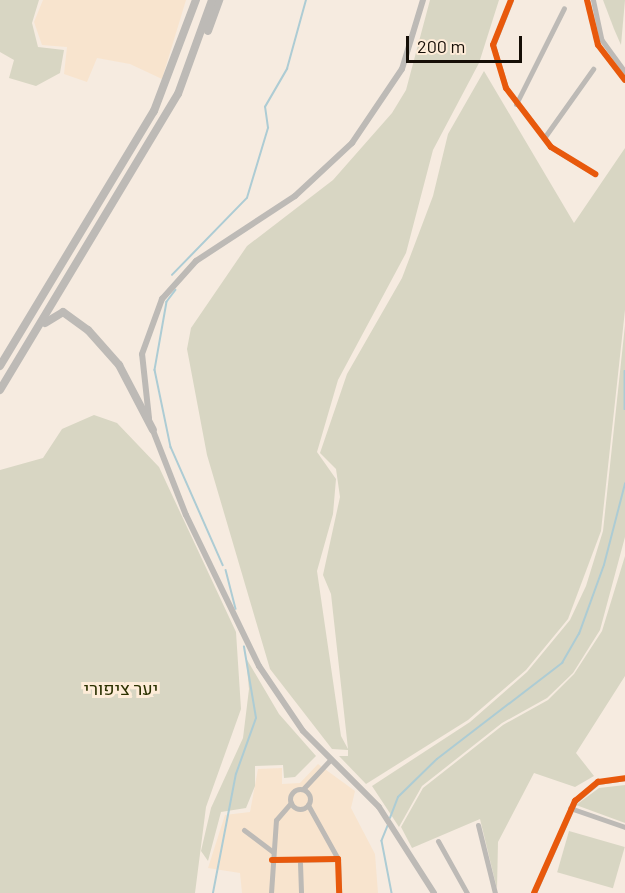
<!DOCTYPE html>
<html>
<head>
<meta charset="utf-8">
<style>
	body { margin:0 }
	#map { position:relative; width:625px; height:893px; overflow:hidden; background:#f6ebe0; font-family:Barlow,Heebo,sans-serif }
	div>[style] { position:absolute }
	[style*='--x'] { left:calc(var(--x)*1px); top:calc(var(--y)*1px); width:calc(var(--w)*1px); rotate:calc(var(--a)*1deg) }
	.built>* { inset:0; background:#f8e4ce }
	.green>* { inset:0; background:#d8d6c3; transform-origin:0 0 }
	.stream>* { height:1.5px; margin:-0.75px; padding:0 0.75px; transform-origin:0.75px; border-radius:0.75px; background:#adccd4 }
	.minor>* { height:5px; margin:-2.5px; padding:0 2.5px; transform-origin:2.5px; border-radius:2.5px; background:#bdbab6 }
	.minor>.ring { margin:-2.5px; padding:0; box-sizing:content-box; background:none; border:5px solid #bdbab6; border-radius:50% }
	.major>* { height:6px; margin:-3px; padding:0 3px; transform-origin:3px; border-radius:3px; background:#bdbab6 }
	.highway>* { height:8px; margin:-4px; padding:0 4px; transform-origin:4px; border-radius:4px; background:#bdbab6 }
	.cycleway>* { height:6px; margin:-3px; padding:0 3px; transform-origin:3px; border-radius:3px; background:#e8590c }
	span { translate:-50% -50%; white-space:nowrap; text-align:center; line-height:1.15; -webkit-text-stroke:6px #feecd8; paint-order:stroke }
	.park-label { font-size:18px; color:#2b3100 }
	.scale { position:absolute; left:406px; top:36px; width:116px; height:27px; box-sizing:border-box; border:3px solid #150e06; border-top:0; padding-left:8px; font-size:18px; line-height:21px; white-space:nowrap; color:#150e06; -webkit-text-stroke:4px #feecd8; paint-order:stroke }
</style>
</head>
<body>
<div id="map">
	<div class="built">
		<div style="clip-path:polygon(43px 0,186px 0,162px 79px,130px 64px,97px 58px,87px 82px,64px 74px,67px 47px,42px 45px,34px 22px)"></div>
		<div style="clip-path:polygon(318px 764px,355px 791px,351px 808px,375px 854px,378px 893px,242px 893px,240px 873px,208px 868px,225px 815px,250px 812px,258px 769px,282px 768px,282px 784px,300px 783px)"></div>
	</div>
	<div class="green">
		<div style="clip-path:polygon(0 0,39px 0,32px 23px,38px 47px,64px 50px,60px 73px,36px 86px,9px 78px,14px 60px,0 52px)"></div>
		<div style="clip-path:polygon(430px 0,499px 0,479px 63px,433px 150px,406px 253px,338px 380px,317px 452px,336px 479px,333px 514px,317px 571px,341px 736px,348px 749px,331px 594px,323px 575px,340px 497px,336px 469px,320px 453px,347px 374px,402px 278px,433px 196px,448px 134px,484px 71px,574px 223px,625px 148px,625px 310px,601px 531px,568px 619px,526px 670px,468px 720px,366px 784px,339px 756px,348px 756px,348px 750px,332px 749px,270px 669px,207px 455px,187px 349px,191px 328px,247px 246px,333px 180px,392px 113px,406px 90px)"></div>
		<div style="clip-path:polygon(603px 0,625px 0,621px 45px,614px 29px)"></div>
		<div style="clip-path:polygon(625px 325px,625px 537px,600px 630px,573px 673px,547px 698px,502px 723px,422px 786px,399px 827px,372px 786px,470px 722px,527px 672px,570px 620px,586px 586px,603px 531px)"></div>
		<div style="clip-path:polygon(94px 415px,117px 423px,159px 467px,236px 632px,241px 709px,206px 807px,195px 893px,0 893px,0 470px,43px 458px,62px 429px)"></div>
		<div style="clip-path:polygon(625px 556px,625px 676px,576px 753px,594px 776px,575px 787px,534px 773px,498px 842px,497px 889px,480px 819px,412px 848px,401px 827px,423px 788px,503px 725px,548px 700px,574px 674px,602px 631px)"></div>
		<div style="clip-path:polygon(246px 658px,279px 714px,316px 756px,295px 777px,284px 778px,283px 765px,255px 766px,255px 786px,246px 808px,221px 812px,208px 861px,201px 851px,211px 808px,243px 738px,249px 689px)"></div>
		<div style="clip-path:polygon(625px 785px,625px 823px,576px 805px,599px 788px)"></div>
		<div style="left:569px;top:831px;width:58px;height:43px;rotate:16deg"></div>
	</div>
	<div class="stream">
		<div style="--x:172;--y:275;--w:107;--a:-45.8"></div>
		<div style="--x:247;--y:198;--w:73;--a:-73.3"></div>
		<div style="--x:268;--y:128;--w:21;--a:-98"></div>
		<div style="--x:265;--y:107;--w:44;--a:-59.9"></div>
		<div style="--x:287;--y:69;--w:72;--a:-74.6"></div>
		<div style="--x:176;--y:290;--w:15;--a:127"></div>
		<div style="--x:167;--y:302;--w:69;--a:100"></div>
		<div style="--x:155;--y:370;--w:79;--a:78.3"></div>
		<div style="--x:171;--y:447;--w:129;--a:66.2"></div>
		<div style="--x:625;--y:371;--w:38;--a:90"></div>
		<div style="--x:226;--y:570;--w:40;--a:75.6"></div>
		<div style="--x:390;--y:818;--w:22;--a:-69"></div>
		<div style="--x:398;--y:797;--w:54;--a:-44.3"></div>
		<div style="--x:437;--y:759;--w:158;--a:-37.5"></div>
		<div style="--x:562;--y:663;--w:34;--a:-60"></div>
		<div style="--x:579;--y:634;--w:73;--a:-70.1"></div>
		<div style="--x:604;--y:565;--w:84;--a:-75.5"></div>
		<div style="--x:388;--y:826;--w:16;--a:112"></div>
		<div style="--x:382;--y:841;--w:53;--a:79.1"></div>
		<div style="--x:213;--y:893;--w:121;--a:-79.1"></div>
		<div style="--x:236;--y:774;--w:59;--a:-70.3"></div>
		<div style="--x:256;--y:718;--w:72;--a:-99.6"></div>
	</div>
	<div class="minor">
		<div style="--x:511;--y:0;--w:48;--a:111.8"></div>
		<div style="--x:493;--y:45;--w:45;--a:73.2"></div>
		<div style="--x:506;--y:88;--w:74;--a:52.7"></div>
		<div style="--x:551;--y:147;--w:52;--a:31.5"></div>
		<div style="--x:587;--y:0;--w:46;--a:76.3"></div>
		<div style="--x:598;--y:45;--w:44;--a:52.4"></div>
		<div style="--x:593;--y:0;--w:40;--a:78"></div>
		<div style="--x:601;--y:39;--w:41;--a:54"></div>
		<div style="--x:516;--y:104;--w:107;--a:-63.4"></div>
		<div style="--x:544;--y:138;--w:85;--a:-54.6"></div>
		<div class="ring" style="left:290px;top:789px;width:15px;height:15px"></div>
		<div style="--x:303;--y:789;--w:41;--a:-47"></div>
		<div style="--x:308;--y:805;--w:62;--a:60.9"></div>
		<div style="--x:570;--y:808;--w:58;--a:19.1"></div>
		<div style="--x:478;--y:825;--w:70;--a:76"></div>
		<div style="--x:244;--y:830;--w:36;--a:37"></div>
		<div style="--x:438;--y:841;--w:60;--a:60.9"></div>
		<div style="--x:272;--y:860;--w:66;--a:-0.9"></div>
		<div style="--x:338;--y:859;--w:34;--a:88"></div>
		<div style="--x:300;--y:863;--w:30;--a:88"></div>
		<div style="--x:271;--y:893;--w:73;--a:-86.1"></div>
		<div style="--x:276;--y:820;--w:23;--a:-49"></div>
		<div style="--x:534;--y:893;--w:101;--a:-66"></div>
		<div style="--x:575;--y:801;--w:30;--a:-40"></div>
		<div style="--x:598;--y:782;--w:27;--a:-8"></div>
	</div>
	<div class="major">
		<div style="--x:149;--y:418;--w:64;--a:-96.2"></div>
		<div style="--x:142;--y:354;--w:59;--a:-70"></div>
		<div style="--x:162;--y:299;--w:51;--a:-48.2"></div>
		<div style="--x:196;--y:261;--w:118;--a:-33.3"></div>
		<div style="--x:295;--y:196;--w:78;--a:-42.9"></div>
		<div style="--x:352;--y:143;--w:89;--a:-56"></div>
		<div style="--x:402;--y:69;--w:72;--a:-73.1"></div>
		<div style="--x:152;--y:428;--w:93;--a:68.7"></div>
		<div style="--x:186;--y:515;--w:168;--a:64.2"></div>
		<div style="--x:259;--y:666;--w:78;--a:55.9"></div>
		<div style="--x:303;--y:731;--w:107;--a:45"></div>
		<div style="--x:379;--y:807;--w:102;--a:57.4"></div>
	</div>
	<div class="highway">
		<div style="--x:208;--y:31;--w:33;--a:-70"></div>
		<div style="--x:45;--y:323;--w:21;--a:-31"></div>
		<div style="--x:63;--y:312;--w:31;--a:36"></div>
		<div style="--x:88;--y:330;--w:47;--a:48.5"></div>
		<div style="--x:119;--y:365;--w:73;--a:62.4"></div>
		<div style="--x:0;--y:366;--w:298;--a:-58.9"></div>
		<div style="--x:154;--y:111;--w:119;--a:-69.3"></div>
		<div style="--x:0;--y:390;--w:345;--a:-59"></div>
		<div style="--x:178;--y:94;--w:100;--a:-70.1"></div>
	</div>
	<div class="cycleway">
		<div style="--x:511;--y:0;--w:48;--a:111.8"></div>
		<div style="--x:493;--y:45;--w:45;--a:73.2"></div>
		<div style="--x:506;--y:88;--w:74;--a:52.7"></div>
		<div style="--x:551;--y:147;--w:52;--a:31.5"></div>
		<div style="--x:587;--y:0;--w:46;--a:76.3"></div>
		<div style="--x:598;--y:45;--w:44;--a:52.4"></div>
		<div style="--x:272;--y:860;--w:66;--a:-0.9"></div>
		<div style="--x:338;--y:859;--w:34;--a:88"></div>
		<div style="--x:534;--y:893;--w:101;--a:-66"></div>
		<div style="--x:575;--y:801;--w:30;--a:-40"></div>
		<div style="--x:598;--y:782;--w:27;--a:-8"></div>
	</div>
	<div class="park-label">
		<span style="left:121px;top:688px">יער ציפורי</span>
	</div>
	<div class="scale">200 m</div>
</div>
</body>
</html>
